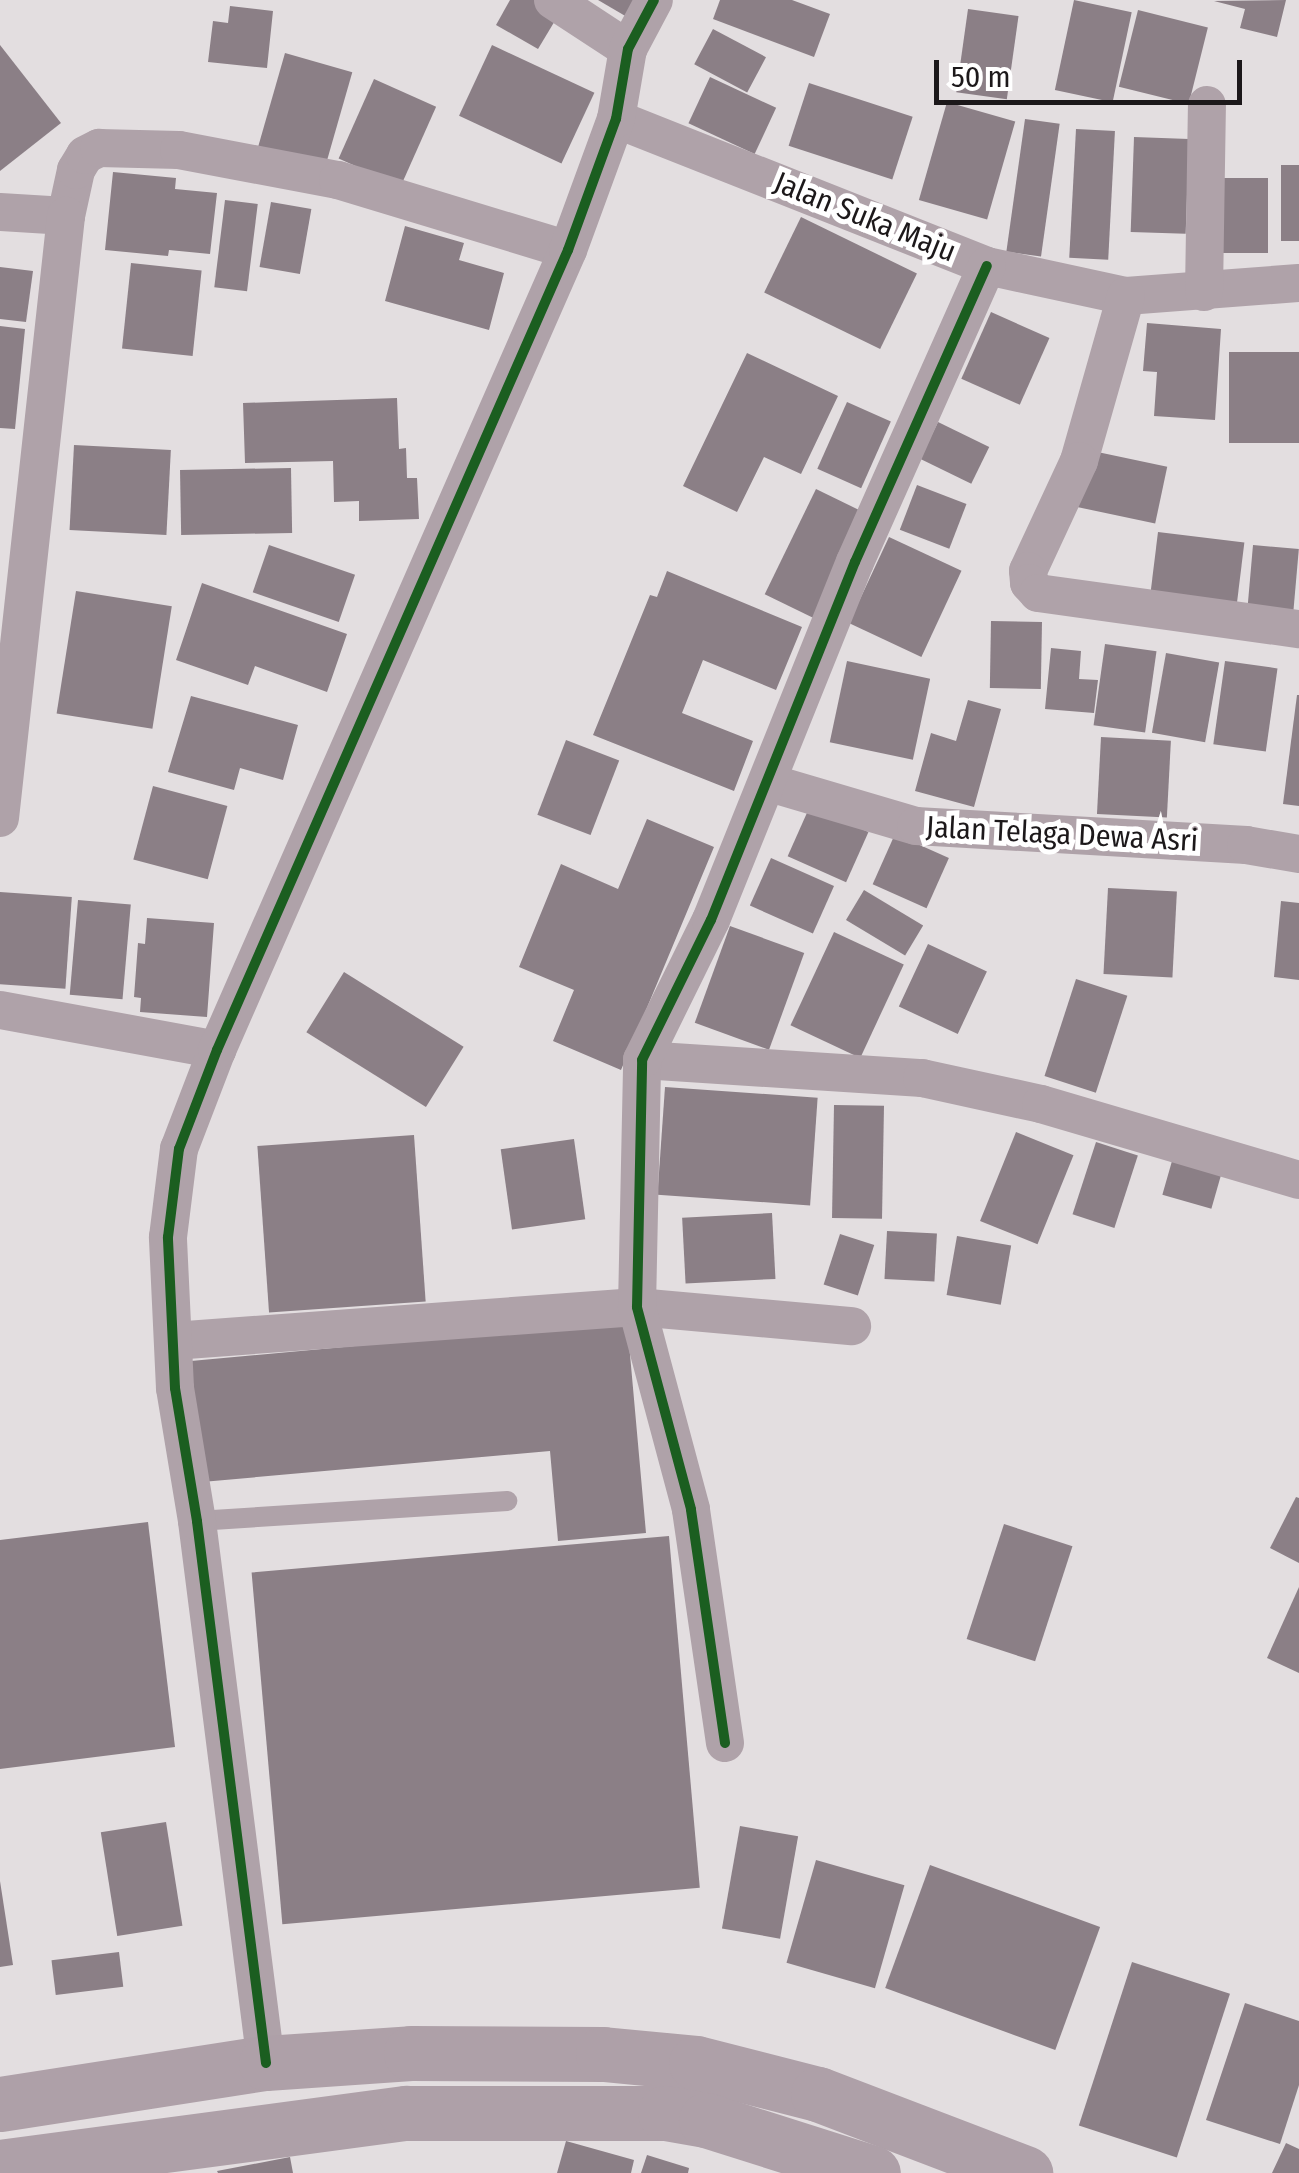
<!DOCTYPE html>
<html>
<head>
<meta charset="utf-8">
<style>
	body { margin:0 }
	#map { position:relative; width:1299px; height:2173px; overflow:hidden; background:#e3dee0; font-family:"Fira Sans Condensed",sans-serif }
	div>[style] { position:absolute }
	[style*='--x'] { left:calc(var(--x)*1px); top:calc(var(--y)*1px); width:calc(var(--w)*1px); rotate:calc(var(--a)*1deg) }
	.building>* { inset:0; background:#8b7f86; transform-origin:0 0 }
	.service>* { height:20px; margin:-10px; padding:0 10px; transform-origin:10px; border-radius:10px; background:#afa2a9 }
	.minor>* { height:38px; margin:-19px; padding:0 19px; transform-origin:19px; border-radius:19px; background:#afa2a9 }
	.trunk>* { height:55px; margin:-27.5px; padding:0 27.5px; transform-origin:27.5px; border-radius:27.5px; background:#aea0a8 }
	.cycleway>* { height:10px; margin:-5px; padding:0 5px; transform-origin:5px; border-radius:5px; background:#1b5e20 }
	span { translate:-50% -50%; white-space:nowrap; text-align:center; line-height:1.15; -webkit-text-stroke:10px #fff; paint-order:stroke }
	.street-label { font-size:30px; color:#1c181a }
	.scale { position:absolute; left:934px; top:60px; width:308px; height:45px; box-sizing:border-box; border:5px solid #1c181a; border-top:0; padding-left:12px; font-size:30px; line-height:35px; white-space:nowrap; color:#1c181a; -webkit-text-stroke:8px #fff; paint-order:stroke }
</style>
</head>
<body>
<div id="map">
	<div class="building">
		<div style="clip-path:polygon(510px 0,535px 0,559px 14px,538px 49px,496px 25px)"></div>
		<div style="clip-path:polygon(598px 0,636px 0,627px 17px)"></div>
		<div style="clip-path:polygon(720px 0,792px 0,830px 14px,814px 57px,713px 19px)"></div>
		<div style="left:1074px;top:0;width:59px;height:92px;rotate:12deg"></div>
		<div style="clip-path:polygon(1286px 0,1277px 37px,1240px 28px,1245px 9px,1214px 1px)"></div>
		<div style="clip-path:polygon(230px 6px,273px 11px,267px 68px,208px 62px,213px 21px,228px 23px)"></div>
		<div style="left:968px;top:9px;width:51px;height:84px;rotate:8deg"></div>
		<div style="left:1138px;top:10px;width:72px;height:79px;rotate:14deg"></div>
		<div style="left:713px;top:29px;width:60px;height:40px;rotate:28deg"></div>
		<div style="clip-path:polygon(0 45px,61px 123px,0 171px)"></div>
		<div style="left:492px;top:45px;width:113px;height:78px;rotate:25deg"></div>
		<div style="left:285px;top:53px;width:70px;height:99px;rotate:16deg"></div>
		<div style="left:710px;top:77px;width:73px;height:51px;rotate:25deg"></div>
		<div style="left:374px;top:79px;width:68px;height:87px;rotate:24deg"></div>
		<div style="left:809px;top:83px;width:109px;height:66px;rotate:18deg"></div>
		<div style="left:947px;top:102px;width:71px;height:102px;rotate:16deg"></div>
		<div style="left:1025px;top:119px;width:35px;height:134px;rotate:8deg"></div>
		<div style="left:1076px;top:129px;width:39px;height:129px;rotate:3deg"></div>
		<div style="left:1134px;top:137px;width:55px;height:95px;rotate:2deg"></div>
		<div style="left:1281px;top:165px;width:18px;height:76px"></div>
		<div style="clip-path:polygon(113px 172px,176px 178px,175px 189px,217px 193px,210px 254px,169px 250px,168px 256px,105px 250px)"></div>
		<div style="left:1218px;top:178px;width:50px;height:75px"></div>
		<div style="left:225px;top:200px;width:33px;height:88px;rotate:7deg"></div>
		<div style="left:271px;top:202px;width:41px;height:66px;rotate:10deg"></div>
		<div style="left:801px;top:217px;width:129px;height:84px;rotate:26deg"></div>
		<div style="clip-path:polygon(405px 226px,464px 243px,459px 260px,504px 273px,489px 330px,385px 301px)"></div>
		<div style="left:131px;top:263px;width:71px;height:86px;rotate:6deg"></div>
		<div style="clip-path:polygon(0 267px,33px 271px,26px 322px,0 319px)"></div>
		<div style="left:991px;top:312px;width:64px;height:73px;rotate:24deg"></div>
		<div style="clip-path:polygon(1147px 323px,1221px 329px,1215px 420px,1154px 416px,1157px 372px,1143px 371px)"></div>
		<div style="clip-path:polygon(0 326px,25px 329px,15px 429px,0 428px)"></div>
		<div style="left:1299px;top:352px;width:91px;height:70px;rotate:90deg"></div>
		<div style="clip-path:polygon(747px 353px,838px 396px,801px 474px,764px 457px,737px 512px,683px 486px)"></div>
		<div style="clip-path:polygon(397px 398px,399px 449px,406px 448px,407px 478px,417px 478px,419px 519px,359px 521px,359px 501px,334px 502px,333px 461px,245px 463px,243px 403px)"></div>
		<div style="left:847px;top:402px;width:48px;height:73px;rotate:24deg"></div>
		<div style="left:938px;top:422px;width:57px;height:41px;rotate:26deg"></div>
		<div style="left:74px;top:445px;width:97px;height:85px;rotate:3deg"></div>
		<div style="left:1088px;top:450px;width:81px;height:58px;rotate:12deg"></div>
		<div style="left:291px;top:468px;width:65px;height:111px;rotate:89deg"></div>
		<div style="left:917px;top:485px;width:53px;height:48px;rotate:21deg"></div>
		<div style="left:816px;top:489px;width:60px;height:117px;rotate:26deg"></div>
		<div style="left:1158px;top:532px;width:87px;height:63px;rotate:7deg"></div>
		<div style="left:889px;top:537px;width:80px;height:95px;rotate:25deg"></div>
		<div style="left:269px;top:545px;width:91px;height:50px;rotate:19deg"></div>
		<div style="left:1253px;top:545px;width:46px;height:62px;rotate:5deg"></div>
		<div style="clip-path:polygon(667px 571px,802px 627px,776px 690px,703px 660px,682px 713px,753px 741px,734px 791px,593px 735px,650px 595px,657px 597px)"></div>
		<div style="clip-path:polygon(202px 583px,347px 634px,327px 692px,255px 666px,248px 685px,176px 660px)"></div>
		<div style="left:76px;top:591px;width:97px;height:124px;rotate:9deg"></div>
		<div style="left:991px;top:621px;width:51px;height:67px;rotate:1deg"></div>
		<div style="left:1105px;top:644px;width:52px;height:82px;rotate:8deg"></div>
		<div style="clip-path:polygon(1051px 648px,1081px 651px,1079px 679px,1098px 680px,1094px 713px,1045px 709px)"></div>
		<div style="left:1166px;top:653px;width:54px;height:81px;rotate:10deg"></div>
		<div style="left:847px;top:661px;width:85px;height:83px;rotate:12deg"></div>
		<div style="left:1225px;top:661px;width:53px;height:84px;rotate:8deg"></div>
		<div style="clip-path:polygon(1297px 695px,1299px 695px,1299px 806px,1283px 804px)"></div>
		<div style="clip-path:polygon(191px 696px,298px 725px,283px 780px,240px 768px,234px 790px,168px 772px)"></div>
		<div style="clip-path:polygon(968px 700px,1001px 709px,974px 807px,915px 791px,931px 733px,956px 741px)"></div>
		<div style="left:1101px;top:737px;width:70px;height:77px;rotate:3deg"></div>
		<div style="left:566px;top:740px;width:57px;height:80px;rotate:21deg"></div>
		<div style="left:153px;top:786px;width:77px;height:76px;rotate:15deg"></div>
		<div style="left:810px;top:806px;width:64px;height:55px;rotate:24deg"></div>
		<div style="clip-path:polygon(647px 819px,714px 847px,621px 1070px,553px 1041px,574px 990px,519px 967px,561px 864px,618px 889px)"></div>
		<div style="left:895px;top:834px;width:59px;height:55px;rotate:24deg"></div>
		<div style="left:771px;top:858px;width:69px;height:52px;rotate:24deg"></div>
		<div style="left:1108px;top:888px;width:69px;height:86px;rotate:3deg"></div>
		<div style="left:864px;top:890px;width:69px;height:35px;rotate:31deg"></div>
		<div style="left:0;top:892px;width:72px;height:92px;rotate:4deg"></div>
		<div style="left:78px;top:900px;width:53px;height:95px;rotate:5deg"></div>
		<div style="clip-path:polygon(1281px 901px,1299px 903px,1299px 980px,1274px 977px)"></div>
		<div style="clip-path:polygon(147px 918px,214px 923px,207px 1017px,140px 1012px,141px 998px,134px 997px,138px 943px,145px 944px)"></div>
		<div style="left:730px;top:926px;width:79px;height:103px;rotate:20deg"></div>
		<div style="left:834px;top:932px;width:77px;height:103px;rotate:25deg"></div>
		<div style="left:928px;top:944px;width:65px;height:69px;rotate:25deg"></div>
		<div style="left:344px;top:972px;width:141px;height:71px;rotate:32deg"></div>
		<div style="left:1076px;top:979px;width:54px;height:102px;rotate:18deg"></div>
		<div style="left:665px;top:1087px;width:153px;height:108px;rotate:4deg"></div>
		<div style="left:834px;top:1105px;width:50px;height:113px;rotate:1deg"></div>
		<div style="left:1016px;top:1132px;width:62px;height:96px;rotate:22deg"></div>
		<div style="left:414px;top:1135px;width:167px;height:157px;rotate:86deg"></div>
		<div style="left:574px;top:1139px;width:81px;height:74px;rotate:82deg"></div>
		<div style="left:1096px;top:1142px;width:44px;height:76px;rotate:18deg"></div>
		<div style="left:1172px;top:1161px;width:51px;height:35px;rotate:16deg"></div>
		<div style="left:772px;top:1213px;width:66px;height:90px;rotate:87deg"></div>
		<div style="left:887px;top:1231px;width:50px;height:48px;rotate:3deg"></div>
		<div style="left:840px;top:1234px;width:36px;height:53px;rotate:18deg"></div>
		<div style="left:957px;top:1236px;width:55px;height:60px;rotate:10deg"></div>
		<div style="clip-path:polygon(627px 1321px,646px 1533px,558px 1541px,550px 1451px,202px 1482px,191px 1361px)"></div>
		<div style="clip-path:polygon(1296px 1497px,1299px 1498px,1299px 1563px,1270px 1548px)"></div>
		<div style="clip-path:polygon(148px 1522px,175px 1747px,0 1769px,0 1540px)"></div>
		<div style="left:1004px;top:1524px;width:72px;height:121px;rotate:18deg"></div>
		<div style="left:669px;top:1536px;width:353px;height:419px;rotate:85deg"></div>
		<div style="clip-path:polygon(1299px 1587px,1299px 1673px,1267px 1658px)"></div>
		<div style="left:166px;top:1822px;width:105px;height:66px;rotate:81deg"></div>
		<div style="left:740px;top:1826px;width:59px;height:104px;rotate:10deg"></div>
		<div style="left:816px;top:1860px;width:92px;height:107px;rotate:16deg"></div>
		<div style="left:930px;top:1865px;width:181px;height:131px;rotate:20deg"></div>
		<div style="clip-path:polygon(0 1881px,13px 1965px,0 1967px)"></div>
		<div style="left:119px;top:1952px;width:35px;height:68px;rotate:83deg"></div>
		<div style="left:1132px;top:1962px;width:103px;height:172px;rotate:18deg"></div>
		<div style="clip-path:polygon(1245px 2003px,1299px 2021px,1299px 2085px,1280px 2144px,1206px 2120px)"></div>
		<div style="clip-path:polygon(566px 2141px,634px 2160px,631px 2173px,557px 2173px)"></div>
		<div style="clip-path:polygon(1286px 2143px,1299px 2149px,1299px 2173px,1272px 2173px)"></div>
		<div style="clip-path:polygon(647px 2155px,689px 2168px,688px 2173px,641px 2173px)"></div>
		<div style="clip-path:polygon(290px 2157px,293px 2173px,218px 2173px,217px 2171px)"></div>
	</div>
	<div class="service">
		<div style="--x:197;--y:1521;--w:311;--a:-3.7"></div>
	</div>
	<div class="minor">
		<div style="--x:553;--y:0;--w:90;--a:33.2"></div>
		<div style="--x:616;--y:119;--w:399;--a:21.6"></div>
		<div style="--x:987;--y:266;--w:142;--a:12.2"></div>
		<div style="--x:1126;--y:296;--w:173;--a:-4.3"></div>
		<div style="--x:0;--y:212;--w:66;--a:3.5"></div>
		<div style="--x:66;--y:216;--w:47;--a:-77.7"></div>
		<div style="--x:76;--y:170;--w:17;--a:-59"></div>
		<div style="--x:85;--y:155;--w:16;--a:-27"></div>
		<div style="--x:99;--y:148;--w:80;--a:1.4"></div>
		<div style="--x:179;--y:150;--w:162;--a:10.7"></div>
		<div style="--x:338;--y:180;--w:240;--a:16.9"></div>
		<div style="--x:1204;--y:292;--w:187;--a:-89.1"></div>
		<div style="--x:1126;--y:296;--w:172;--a:105.9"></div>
		<div style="--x:1079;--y:461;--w:121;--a:114.9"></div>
		<div style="--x:1028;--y:571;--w:12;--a:85"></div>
		<div style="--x:1029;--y:583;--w:13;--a:48"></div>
		<div style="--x:1038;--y:593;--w:263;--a:7.9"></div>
		<div style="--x:770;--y:783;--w:152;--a:16.4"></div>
		<div style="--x:916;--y:826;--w:331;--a:3.3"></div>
		<div style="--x:1246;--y:845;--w:54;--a:9.6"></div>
		<div style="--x:0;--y:818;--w:606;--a:-83.74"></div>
		<div style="--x:0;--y:1010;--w:221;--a:10.4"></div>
		<div style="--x:642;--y:1060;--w:281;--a:3.7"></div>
		<div style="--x:922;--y:1078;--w:122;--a:12.3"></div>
		<div style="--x:1041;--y:1104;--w:269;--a:16.4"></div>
		<div style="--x:173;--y:1341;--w:465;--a:-4.2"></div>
		<div style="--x:637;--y:1307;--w:216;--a:5.1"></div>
		<div style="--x:725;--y:1743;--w:236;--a:-98.3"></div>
		<div style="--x:691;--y:1509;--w:209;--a:-105"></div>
		<div style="--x:637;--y:1307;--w:247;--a:-88.8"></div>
		<div style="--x:642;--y:1060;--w:156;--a:-63.8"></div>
		<div style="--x:711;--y:920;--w:386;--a:-68.1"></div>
		<div style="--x:855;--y:562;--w:324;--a:-66"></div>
		<div style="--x:266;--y:2063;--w:546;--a:-97.26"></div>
		<div style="--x:197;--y:1521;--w:135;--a:-99.4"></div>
		<div style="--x:175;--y:1388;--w:151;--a:-92.7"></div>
		<div style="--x:168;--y:1237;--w:89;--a:-82.9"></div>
		<div style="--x:179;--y:1149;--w:106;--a:-69"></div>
		<div style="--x:217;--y:1050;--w:874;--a:-66.31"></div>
		<div style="--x:568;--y:250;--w:140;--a:-69.9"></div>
		<div style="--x:616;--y:119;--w:71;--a:-80.3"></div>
		<div style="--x:628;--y:49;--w:55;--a:-62"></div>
	</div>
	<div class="trunk">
		<div style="--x:0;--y:2104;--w:269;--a:-8.8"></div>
		<div style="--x:266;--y:2063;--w:145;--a:-3.9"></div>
		<div style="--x:411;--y:2053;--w:192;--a:0.3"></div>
		<div style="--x:603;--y:2054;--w:93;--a:5.5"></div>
		<div style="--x:696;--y:2063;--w:126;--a:14.3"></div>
		<div style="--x:818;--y:2094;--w:222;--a:20.9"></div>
		<div style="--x:0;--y:2167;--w:410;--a:-7.6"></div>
		<div style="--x:406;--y:2113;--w:259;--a:0"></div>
		<div style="--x:665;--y:2113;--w:42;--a:9.7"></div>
		<div style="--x:706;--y:2120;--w:175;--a:17.6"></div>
	</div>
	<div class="cycleway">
		<div style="--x:725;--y:1743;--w:236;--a:-98.3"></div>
		<div style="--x:691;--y:1509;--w:209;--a:-105"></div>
		<div style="--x:637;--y:1307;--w:247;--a:-88.8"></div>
		<div style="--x:642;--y:1060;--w:156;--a:-63.8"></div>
		<div style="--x:711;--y:920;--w:386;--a:-68.1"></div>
		<div style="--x:855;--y:562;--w:324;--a:-66"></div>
		<div style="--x:266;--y:2063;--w:546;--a:-97.26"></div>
		<div style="--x:197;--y:1521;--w:135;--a:-99.4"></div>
		<div style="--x:175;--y:1388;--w:151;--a:-92.7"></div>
		<div style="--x:168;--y:1237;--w:89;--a:-82.9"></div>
		<div style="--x:179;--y:1149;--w:106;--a:-69"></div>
		<div style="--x:217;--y:1050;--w:874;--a:-66.31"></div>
		<div style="--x:568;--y:250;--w:140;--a:-69.9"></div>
		<div style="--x:616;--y:119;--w:71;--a:-80.3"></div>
		<div style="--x:628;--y:49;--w:55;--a:-62"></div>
	</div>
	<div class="street-label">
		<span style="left:865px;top:217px;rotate:22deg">Jalan Suka Maju</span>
		<span style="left:1062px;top:834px;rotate:3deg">Jalan Telaga Dewa Asri</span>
	</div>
	<div class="scale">50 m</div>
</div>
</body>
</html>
